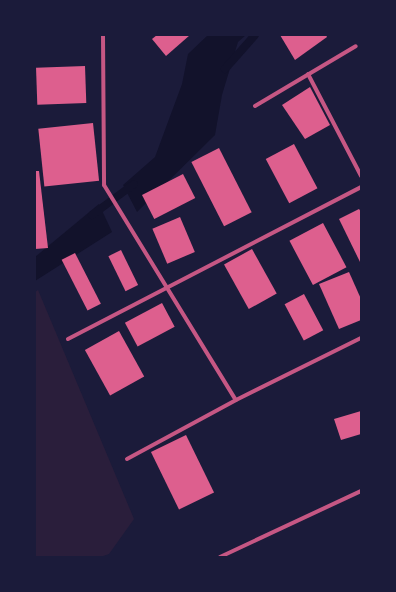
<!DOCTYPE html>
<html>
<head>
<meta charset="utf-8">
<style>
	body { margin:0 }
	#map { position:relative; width:396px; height:592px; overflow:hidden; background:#1b1b3a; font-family:"Alegreya Sans",sans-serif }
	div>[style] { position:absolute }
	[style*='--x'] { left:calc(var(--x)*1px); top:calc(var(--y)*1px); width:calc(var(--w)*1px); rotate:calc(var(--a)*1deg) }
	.green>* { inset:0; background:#2a1e3b }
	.water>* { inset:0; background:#12122b }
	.stream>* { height:8px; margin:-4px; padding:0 4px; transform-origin:4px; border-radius:4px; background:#12122b }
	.building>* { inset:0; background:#dd5f8e; transform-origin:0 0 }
	.minor>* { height:4px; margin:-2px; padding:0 2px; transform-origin:2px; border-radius:2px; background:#c65784 }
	span { translate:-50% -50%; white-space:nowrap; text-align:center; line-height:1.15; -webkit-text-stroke:4px #1b1b3a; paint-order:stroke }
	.frame { position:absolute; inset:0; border:36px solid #1b1b3a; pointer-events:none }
</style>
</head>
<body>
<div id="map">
	<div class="green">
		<div style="clip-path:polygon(38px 290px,134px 519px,109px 554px,100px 557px,35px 557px,35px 292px)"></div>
	</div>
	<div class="water">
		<div style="clip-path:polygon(208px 35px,246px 35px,238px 42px,222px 95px,215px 135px,137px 212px,123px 185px,155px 157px,182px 84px,188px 54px)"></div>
		<div style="clip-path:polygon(99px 204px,112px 232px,35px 281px,35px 257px)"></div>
	</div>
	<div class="stream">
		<div style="--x:225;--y:69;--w:45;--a:-48.6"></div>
		<div style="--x:92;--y:215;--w:52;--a:-36.4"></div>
	</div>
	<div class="building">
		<div style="clip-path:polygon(157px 35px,190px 35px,166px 56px,152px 39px)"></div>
		<div style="clip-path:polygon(280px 35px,326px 35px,327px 37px,295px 60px)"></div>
		<div style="left:85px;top:66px;width:37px;height:49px;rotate:88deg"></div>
		<div style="clip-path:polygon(310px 87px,330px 125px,305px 139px,282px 105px)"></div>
		<div style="left:93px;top:123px;width:58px;height:55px;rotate:84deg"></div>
		<div style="left:294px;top:144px;width:50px;height:32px;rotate:62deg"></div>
		<div style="left:219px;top:148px;width:72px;height:31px;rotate:63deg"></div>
		<div style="clip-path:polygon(35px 171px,39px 171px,48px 248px,35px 249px)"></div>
		<div style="left:183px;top:174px;width:27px;height:46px;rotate:63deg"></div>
		<div style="clip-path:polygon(359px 209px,361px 212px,361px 264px,339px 219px)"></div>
		<div style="left:180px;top:217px;width:38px;height:30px;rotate:67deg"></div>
		<div style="left:323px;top:223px;width:50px;height:38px;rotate:62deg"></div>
		<div style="left:252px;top:249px;width:51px;height:32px;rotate:61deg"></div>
		<div style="left:121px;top:250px;width:39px;height:14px;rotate:64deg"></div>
		<div style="left:75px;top:253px;width:57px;height:15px;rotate:63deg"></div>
		<div style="clip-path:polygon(349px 272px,361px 299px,361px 320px,339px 329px,319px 284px)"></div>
		<div style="left:304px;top:294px;width:41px;height:22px;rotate:62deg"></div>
		<div style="left:162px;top:303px;width:27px;height:42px;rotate:62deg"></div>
		<div style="left:119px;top:331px;width:52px;height:39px;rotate:61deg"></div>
		<div style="clip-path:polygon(361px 411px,361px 434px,341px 440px,334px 419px)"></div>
		<div style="left:186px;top:435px;width:64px;height:39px;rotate:64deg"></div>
	</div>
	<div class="minor">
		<div style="--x:103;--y:35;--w:150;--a:89.6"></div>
		<div style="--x:104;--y:185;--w:252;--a:58.5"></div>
		<div style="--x:308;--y:74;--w:115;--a:62.5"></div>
		<div style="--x:255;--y:106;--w:117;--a:-30.7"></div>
		<div style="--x:68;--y:339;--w:330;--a:-27.4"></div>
		<div style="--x:127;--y:459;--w:124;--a:-28.4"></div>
		<div style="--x:236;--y:400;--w:140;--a:-26.4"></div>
		<div style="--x:220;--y:557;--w:156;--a:-25.1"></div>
	</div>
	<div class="frame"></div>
</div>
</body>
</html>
